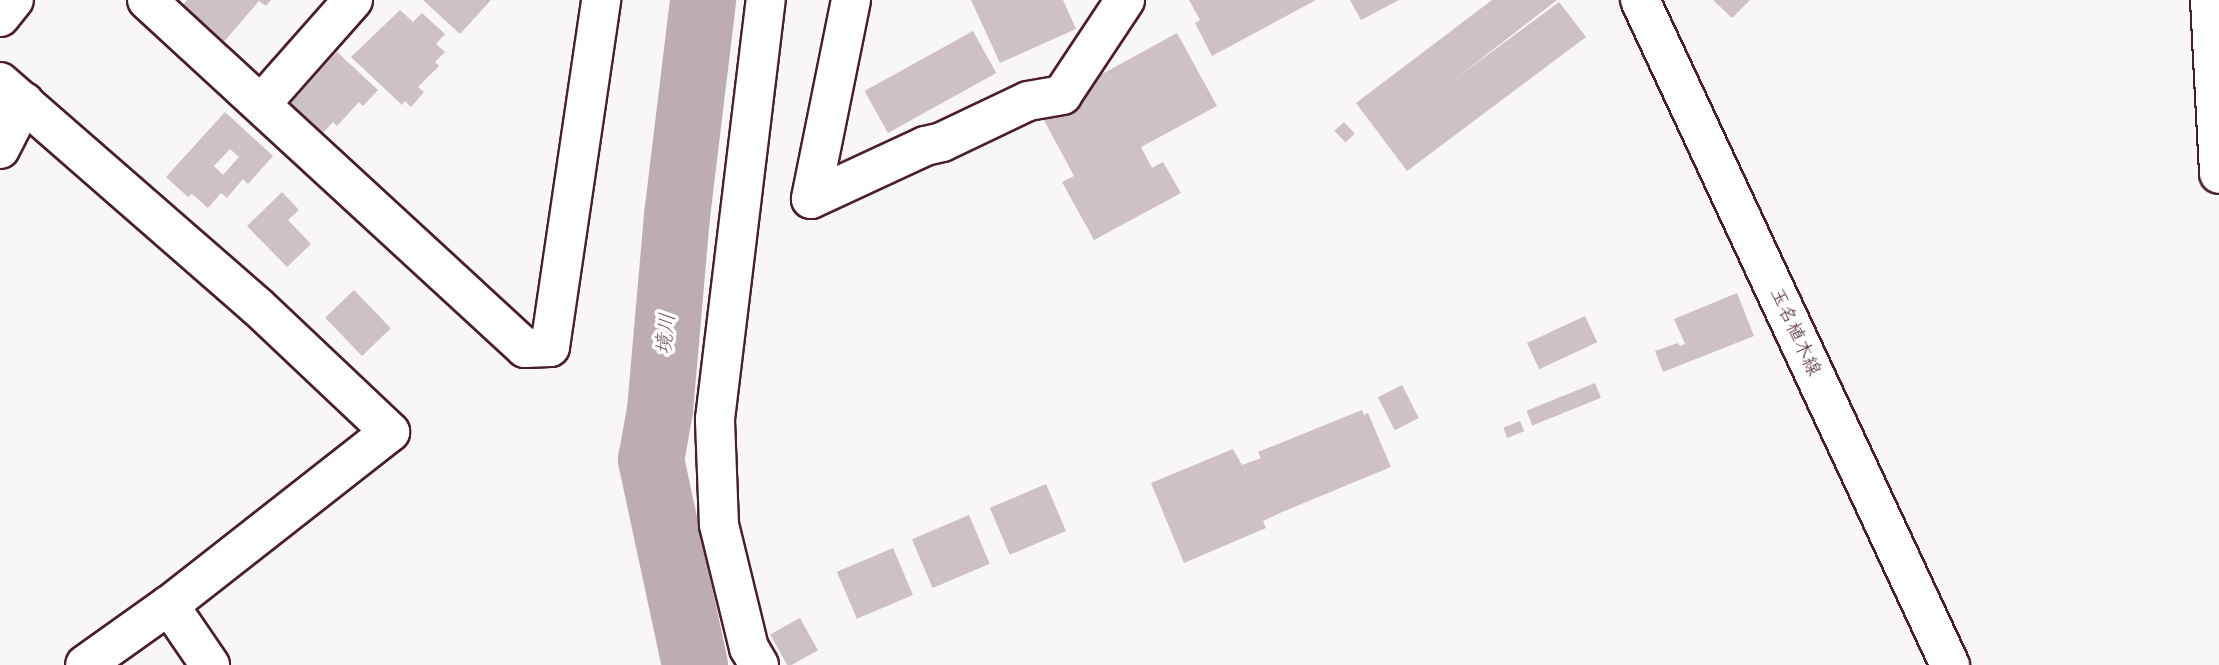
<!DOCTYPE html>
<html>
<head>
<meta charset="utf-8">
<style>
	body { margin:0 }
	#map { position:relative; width:2219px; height:665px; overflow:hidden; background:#f8f6f7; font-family:"Balsamiq Sans","Klee One",sans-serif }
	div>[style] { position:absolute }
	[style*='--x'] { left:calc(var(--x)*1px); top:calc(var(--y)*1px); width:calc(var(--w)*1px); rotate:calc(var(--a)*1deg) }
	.river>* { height:66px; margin:-33px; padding:0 33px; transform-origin:33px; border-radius:33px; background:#bdadb0 }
	.building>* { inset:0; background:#cdc1c4; transform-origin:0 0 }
	.roads { filter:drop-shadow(2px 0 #4a1f2b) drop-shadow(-2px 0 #4a1f2b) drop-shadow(0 2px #4a1f2b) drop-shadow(0 -2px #4a1f2b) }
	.minor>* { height:38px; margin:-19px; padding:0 19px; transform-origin:19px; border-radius:19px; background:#fff }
	.major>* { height:38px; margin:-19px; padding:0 19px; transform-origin:19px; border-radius:19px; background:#fff }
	span { translate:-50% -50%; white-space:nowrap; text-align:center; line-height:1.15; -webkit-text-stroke:7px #fff; paint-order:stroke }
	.street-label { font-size:19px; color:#4a1f2b }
	.water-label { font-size:21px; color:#72515a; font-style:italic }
</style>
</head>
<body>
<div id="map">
	<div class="river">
		<div style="--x:695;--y:665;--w:210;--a:-102.1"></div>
		<div style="--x:651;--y:460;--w:51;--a:-79.8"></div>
		<div style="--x:660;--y:410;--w:195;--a:-85"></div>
		<div style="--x:677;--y:216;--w:218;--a:-83.1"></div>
	</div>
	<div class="building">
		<div style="clip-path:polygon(187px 0,271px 0,266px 6px,259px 1px,222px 44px,181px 7px)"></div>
		<div style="clip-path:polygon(423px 0,491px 0,460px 34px)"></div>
		<div style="clip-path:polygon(971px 0,1063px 0,1076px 29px,1000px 63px)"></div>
		<div style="clip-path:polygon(1189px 0,1316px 0,1212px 56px,1195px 23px,1200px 20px)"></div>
		<div style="clip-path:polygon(1350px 0,1399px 0,1361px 20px)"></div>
		<div style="clip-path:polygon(1492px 0,1557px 0,1455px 79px,1559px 2px,1586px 37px,1407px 171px,1356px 103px)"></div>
		<div style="clip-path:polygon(1713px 0,1750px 0,1732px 18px)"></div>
		<div style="clip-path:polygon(400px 10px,413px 22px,422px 13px,445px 34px,436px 44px,445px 52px,435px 62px,439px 66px,418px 87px,424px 92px,411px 107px,405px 101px,402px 105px,351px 57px)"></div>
		<div style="left:973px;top:31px;width:48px;height:124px;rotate:61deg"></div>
		<div style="clip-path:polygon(1177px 33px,1217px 106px,1141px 147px,1152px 168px,1163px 162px,1181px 193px,1094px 240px,1062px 182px,1074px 176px,1038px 109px)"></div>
		<div style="clip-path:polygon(337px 52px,378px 90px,363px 106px,359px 102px,337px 126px,333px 122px,321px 135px,289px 105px)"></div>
		<div style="clip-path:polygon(evenodd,225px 112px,273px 156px,248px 184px,243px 179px,227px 198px,221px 193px,208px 208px,192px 194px,188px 197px,166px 177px,225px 112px,230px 149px,239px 157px,223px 175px,214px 166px,230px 149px)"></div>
		<div style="left:1344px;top:122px;width:16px;height:13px;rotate:47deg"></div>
		<div style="clip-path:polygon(282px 192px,299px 210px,288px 220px,311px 244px,287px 267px,247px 226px)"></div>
		<div style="left:354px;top:290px;width:53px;height:40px;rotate:46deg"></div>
		<div style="clip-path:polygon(1737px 293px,1754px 336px,1663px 372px,1655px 351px,1678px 343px,1680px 346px,1685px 344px,1674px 319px)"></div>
		<div style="left:1585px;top:316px;width:29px;height:64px;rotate:65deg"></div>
		<div style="left:1595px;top:383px;width:16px;height:74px;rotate:68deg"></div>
		<div style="left:1402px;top:385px;width:37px;height:27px;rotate:63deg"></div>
		<div style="clip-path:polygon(1362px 410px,1364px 415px,1368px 413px,1391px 467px,1282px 512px,1263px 521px,1266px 528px,1184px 563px,1151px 483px,1233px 449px,1242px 465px,1261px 458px,1258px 452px)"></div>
		<div style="left:1520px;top:421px;width:11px;height:18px;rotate:68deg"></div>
		<div style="left:1046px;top:484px;width:51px;height:61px;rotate:67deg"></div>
		<div style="left:969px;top:515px;width:53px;height:62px;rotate:67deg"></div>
		<div style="left:893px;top:548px;width:51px;height:61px;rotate:67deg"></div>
		<div style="left:800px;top:618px;width:37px;height:34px;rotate:61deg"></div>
	</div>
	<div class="roads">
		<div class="minor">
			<div style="--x:147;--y:0;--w:514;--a:42.63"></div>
			<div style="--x:525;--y:348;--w:25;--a:-2"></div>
			<div style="--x:550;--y:347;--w:351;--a:-81.6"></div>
			<div style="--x:851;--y:0;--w:203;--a:101.4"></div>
			<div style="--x:811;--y:199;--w:126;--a:-24.9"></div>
			<div style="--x:925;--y:146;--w:17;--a:-13"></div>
			<div style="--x:942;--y:142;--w:95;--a:-25.5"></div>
			<div style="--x:1028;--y:101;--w:35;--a:-10"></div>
			<div style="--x:1062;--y:95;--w:114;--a:-56.4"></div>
			<div style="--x:2210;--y:0;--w:174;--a:87"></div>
			<div style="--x:0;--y:17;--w:22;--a:-51"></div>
			<div style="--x:0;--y:82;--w:342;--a:41.1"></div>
			<div style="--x:258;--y:307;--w:182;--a:43.4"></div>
			<div style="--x:390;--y:432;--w:281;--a:141.9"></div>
			<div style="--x:169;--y:605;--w:103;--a:144.5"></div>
			<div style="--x:261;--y:104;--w:139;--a:-48.5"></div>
			<div style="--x:0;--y:149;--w:53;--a:-62.9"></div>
			<div style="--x:169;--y:605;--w:73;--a:55.7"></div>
			<div style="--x:759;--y:665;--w:20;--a:-120"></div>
			<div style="--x:749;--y:648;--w:127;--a:-103.7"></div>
			<div style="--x:719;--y:525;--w:106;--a:-92.2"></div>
			<div style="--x:715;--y:419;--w:422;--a:-83.1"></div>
		</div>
		<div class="major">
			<div style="--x:1640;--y:0;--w:734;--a:65.01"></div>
		</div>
	</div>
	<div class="street-label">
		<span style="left:1795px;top:332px;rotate:65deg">玉名植木線</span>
	</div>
	<div class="water-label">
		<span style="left:666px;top:334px;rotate:-84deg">境川</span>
	</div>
</div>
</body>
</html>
